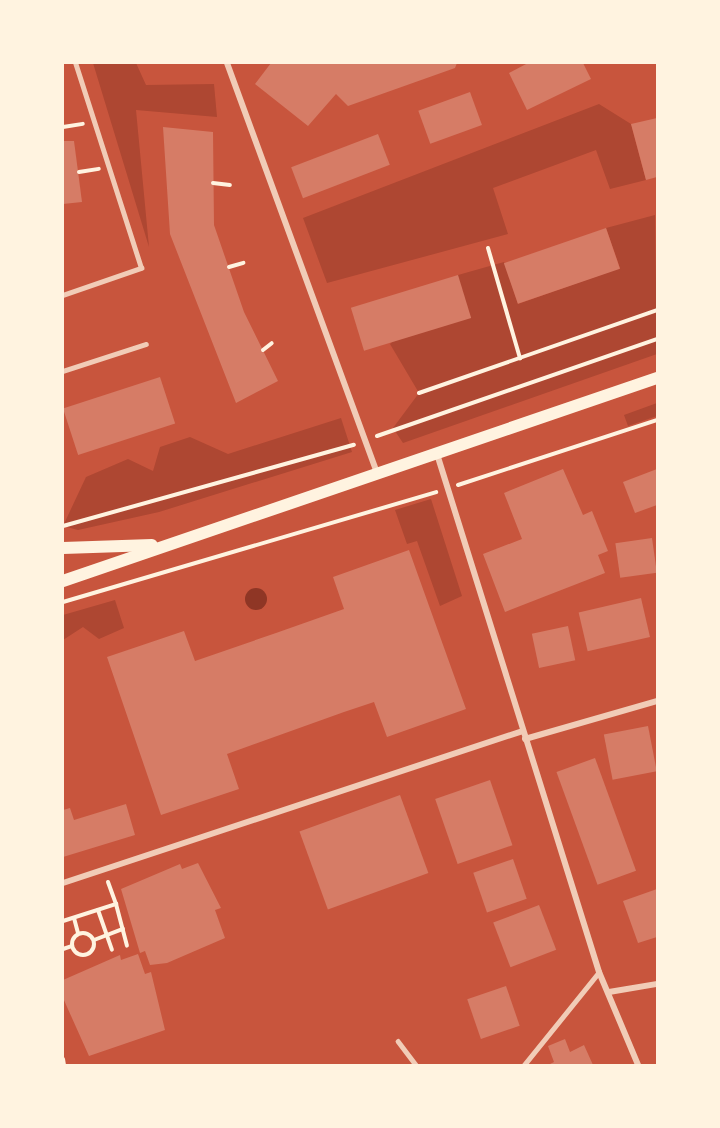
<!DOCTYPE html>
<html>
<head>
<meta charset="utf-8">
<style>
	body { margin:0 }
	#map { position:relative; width:720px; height:1128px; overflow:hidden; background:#c8553d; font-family:Arial,sans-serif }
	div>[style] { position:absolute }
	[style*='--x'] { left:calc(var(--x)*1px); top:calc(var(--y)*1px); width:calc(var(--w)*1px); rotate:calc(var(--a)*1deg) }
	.green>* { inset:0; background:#ae4732 }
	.water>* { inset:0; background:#8f3625 }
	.round { border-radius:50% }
	.building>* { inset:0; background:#d67c66; transform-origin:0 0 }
	.path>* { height:4px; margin:-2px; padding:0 2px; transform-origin:2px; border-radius:2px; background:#fff3e0 }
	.path>.ring { margin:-2px; padding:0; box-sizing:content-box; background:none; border:4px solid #fff3e0; border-radius:50% }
	.service>* { height:4.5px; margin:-2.25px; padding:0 2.25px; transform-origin:2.25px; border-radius:2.25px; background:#f1ccb7 }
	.minor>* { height:6px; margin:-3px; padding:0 3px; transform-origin:3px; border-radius:3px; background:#f1ccb7 }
	.secondary>* { height:12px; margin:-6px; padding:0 6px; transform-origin:6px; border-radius:6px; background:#fff3e0 }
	span { translate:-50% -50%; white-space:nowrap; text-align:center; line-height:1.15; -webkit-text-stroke:5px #fff3e0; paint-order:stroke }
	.frame { position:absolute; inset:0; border:64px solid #fff3e0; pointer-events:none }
</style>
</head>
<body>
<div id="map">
	<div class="green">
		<div style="clip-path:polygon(93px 63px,136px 63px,146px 85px,214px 84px,217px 117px,136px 110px,149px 247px)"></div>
		<div style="clip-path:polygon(599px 104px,631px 124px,646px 180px,610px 189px,596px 150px,493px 188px,508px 234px,327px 283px,303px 218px)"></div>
		<div style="clip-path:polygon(655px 215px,657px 354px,403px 443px,393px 428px,419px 393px,390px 344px,458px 275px,504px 262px,518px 304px,620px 268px,606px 228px)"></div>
		<div style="clip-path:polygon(657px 403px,657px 416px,628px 426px,624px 415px)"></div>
		<div style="clip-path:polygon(341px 418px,352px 452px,159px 512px,78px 530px,63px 526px,86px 477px,128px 459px,153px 471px,160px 447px,190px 437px,228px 454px)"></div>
		<div style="clip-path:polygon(431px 499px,462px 596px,440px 606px,417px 541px,407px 544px,395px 510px)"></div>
		<div style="clip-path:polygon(115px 600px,124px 628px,99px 639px,83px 627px,63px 640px,63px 615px)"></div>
	</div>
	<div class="water">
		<div class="round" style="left:245px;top:588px;width:22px;height:22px"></div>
	</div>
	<div class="building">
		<div style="clip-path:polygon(271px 63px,457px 63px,455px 68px,348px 106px,336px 94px,308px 126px,255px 84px)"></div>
		<div style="clip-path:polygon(528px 63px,583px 63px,591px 79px,527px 110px,509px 73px)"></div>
		<div style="left:470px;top:92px;width:35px;height:55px;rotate:70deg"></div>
		<div style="clip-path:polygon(657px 118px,657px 177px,646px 180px,631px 124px)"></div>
		<div style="clip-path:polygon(163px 127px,213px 132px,214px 225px,244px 312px,278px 381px,236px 403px,170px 234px)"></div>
		<div style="left:378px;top:134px;width:33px;height:93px;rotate:69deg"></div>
		<div style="clip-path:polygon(63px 141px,74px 141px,82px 202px,63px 204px)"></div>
		<div style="left:606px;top:228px;width:43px;height:108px;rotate:71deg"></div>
		<div style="left:458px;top:275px;width:45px;height:112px;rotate:73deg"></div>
		<div style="left:160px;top:377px;width:49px;height:102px;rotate:72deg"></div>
		<div style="clip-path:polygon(563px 469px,583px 515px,592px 511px,608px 551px,598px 555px,605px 573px,505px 612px,483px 554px,522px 539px,504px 493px)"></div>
		<div style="clip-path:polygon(657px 469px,657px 505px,635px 513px,623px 482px)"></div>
		<div style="left:652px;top:538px;width:35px;height:37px;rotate:82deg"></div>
		<div style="clip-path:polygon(409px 550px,466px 709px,387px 737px,374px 702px,344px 712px,227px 754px,239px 789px,161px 815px,107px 657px,184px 631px,195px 661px,276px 633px,344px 609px,333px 577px)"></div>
		<div style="left:641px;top:598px;width:40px;height:64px;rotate:77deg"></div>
		<div style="left:568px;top:626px;width:35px;height:37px;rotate:78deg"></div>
		<div style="left:648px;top:726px;width:46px;height:45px;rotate:79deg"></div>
		<div style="left:595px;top:758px;width:120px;height:41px;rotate:70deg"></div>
		<div style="left:490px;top:780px;width:69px;height:58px;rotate:71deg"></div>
		<div style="left:400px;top:795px;width:83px;height:107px;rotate:70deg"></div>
		<div style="clip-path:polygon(126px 804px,135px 835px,63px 857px,63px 810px,70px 808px,74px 820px)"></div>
		<div style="left:513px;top:859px;width:42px;height:42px;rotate:71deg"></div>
		<div style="clip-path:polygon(198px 863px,221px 908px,215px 910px,225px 938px,167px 963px,150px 965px,145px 951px,140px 953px,121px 889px,180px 864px,182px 869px)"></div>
		<div style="clip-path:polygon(657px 889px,657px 937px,638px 943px,623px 901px)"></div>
		<div style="left:539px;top:905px;width:48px;height:49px;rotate:69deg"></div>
		<div style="clip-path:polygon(138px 954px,145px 974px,151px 972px,165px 1030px,89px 1056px,63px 998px,63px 980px,120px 955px,121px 960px)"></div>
		<div style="left:506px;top:986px;width:42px;height:41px;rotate:71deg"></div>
		<div style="clip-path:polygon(565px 1039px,570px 1052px,584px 1045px,593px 1065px,548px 1065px,554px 1062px,548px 1046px)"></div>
	</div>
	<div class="path">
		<div style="--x:63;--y:127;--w:20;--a:-9"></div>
		<div style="--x:79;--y:172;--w:20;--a:-9"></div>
		<div style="--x:213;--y:183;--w:17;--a:7"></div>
		<div style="--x:488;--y:248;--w:115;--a:73.8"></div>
		<div style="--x:229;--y:267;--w:15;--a:-16"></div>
		<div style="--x:263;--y:350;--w:11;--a:-38"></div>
		<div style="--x:419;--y:393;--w:252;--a:-19.2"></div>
		<div style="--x:377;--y:436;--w:296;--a:-19.1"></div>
		<div style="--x:458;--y:485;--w:209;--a:-18.1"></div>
		<div style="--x:63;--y:526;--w:302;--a:-15.6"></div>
		<div style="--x:63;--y:602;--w:389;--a:-16.4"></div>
		<div style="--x:108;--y:882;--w:23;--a:70"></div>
		<div style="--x:98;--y:910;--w:42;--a:70.7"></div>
		<div style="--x:74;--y:918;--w:16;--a:75"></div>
		<div style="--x:63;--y:921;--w:56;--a:-17.8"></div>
		<div style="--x:116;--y:904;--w:43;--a:75.3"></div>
		<div class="ring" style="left:72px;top:933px;width:18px;height:18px"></div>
		<div style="--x:94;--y:940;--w:31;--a:-21"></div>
		<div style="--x:63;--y:949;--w:9;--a:-18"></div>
		<div style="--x:63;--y:1059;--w:6;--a:81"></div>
	</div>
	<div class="service">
		<div style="--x:63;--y:295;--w:83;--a:-19.1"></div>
		<div style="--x:141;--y:268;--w:215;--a:-107.8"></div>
		<div style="--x:63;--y:371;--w:87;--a:-18"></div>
		<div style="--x:398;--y:1041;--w:30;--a:53"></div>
		<div style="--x:524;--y:1065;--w:119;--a:-51.1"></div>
	</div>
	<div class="minor">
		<div style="--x:227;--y:63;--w:438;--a:69.9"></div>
		<div style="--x:437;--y:454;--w:543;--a:72.63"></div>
		<div style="--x:599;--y:972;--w:101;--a:67.2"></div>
		<div style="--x:525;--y:739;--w:137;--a:-16.1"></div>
		<div style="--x:63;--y:883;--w:484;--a:-18.3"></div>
		<div style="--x:609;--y:992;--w:49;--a:-9.5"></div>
	</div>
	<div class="secondary">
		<div style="--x:63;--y:548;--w:89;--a:-1.9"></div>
		<div style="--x:63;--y:581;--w:628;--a:-18.87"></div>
	</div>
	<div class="frame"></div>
</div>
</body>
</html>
